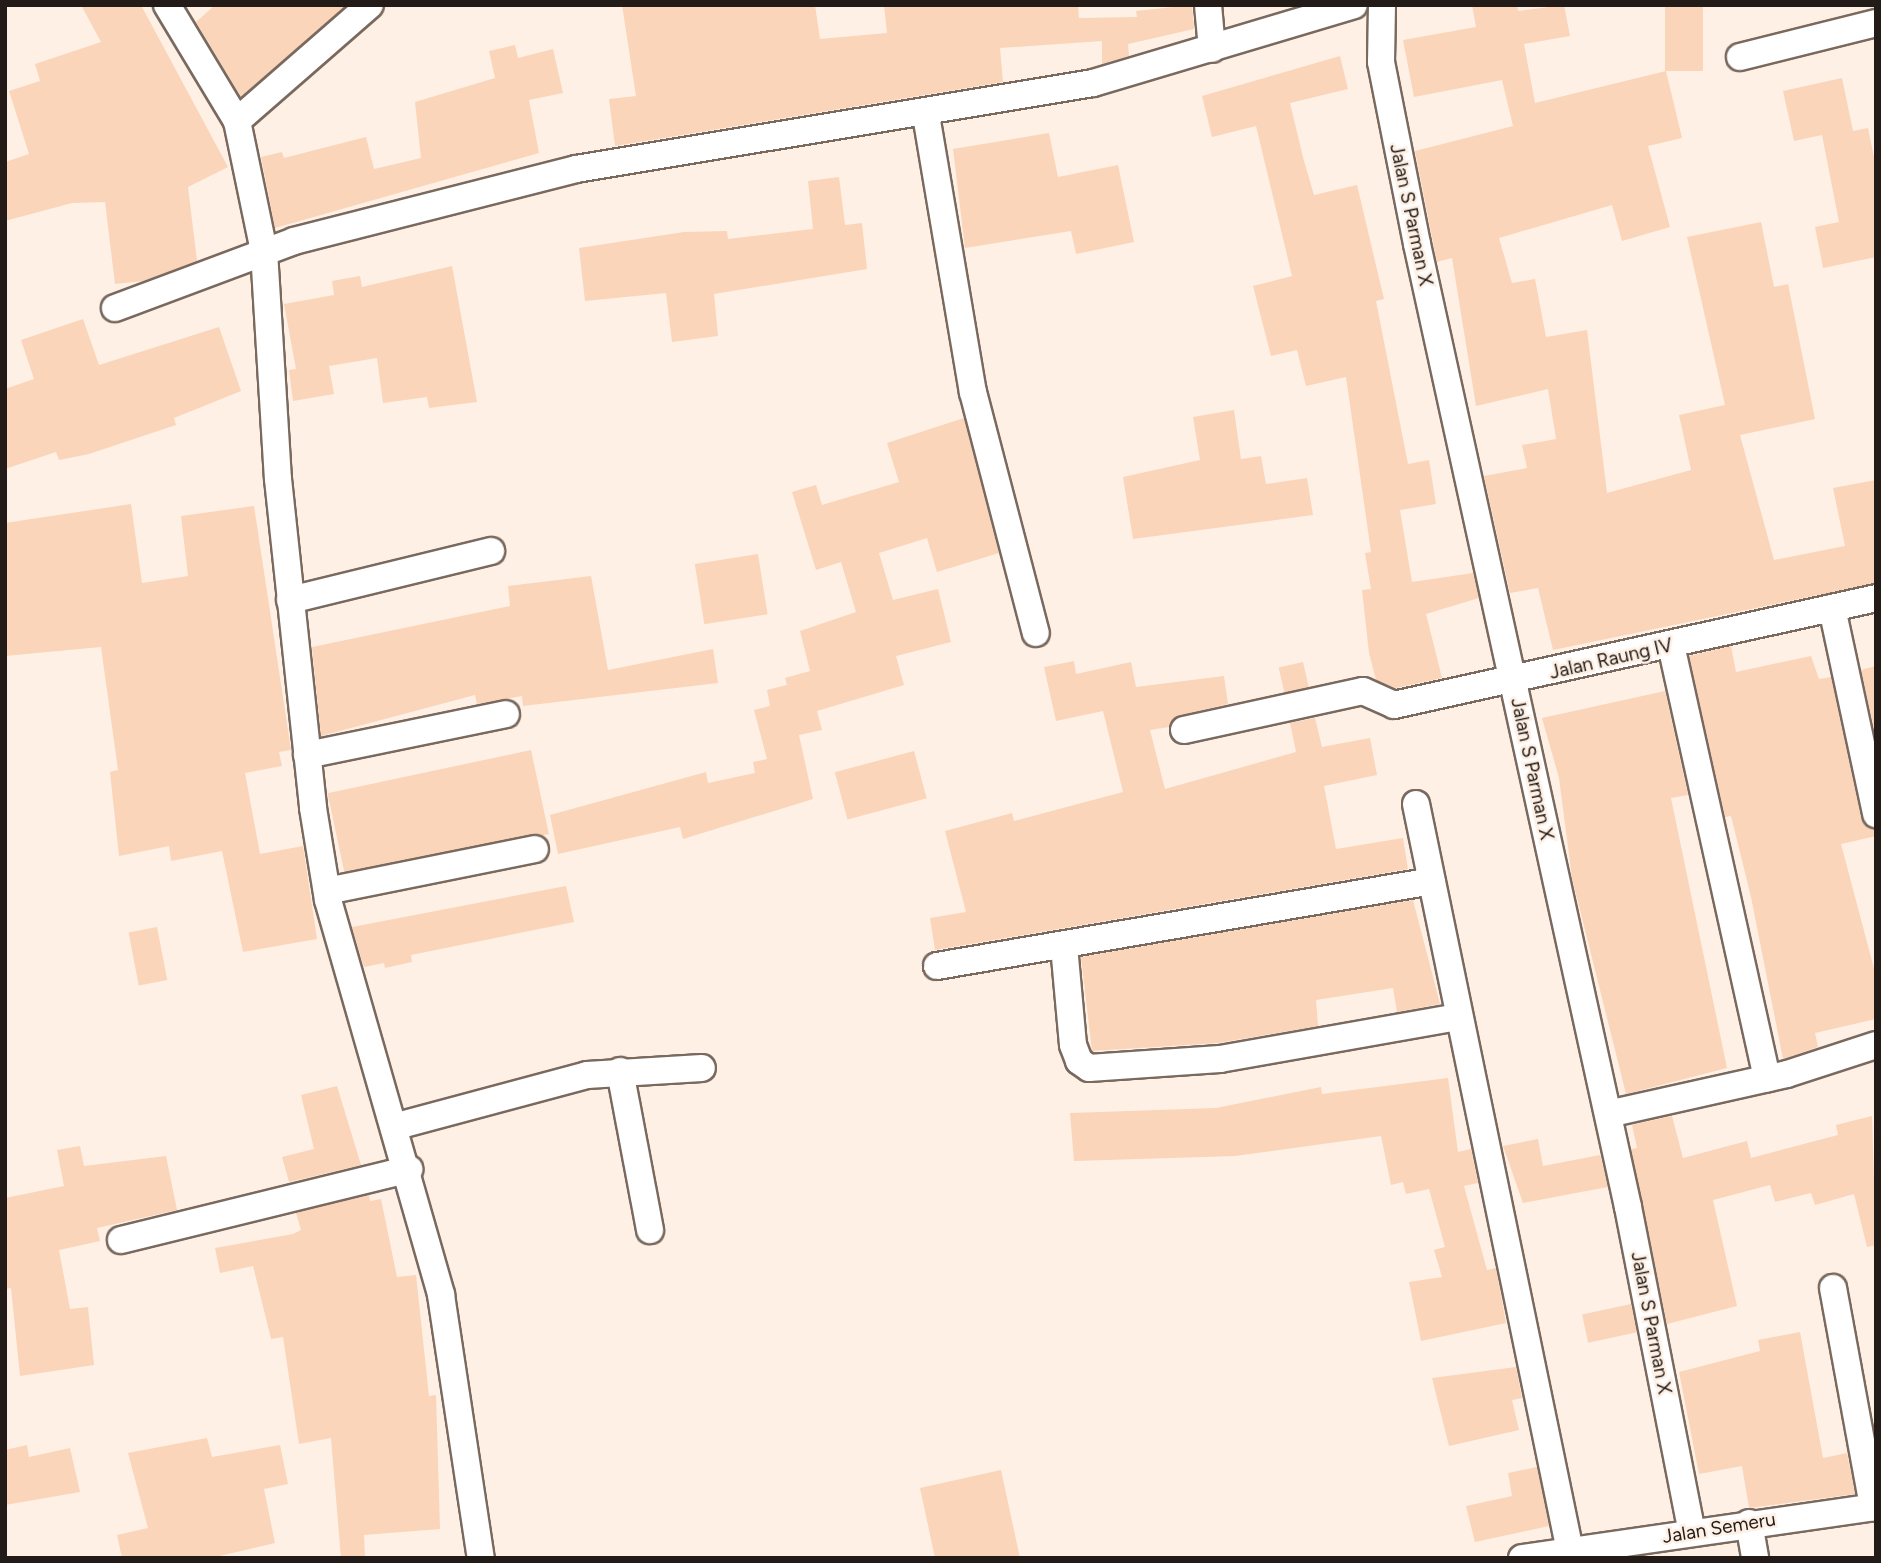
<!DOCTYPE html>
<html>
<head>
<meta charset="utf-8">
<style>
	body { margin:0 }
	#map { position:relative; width:1881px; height:1563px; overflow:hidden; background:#fef0e5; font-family:Figtree,sans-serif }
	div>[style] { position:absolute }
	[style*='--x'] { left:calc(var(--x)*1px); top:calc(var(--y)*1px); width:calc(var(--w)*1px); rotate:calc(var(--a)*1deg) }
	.building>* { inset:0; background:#fad5ba; transform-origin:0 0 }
	.roads { filter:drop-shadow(2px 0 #79695e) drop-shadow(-2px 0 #79695e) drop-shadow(0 2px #79695e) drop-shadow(0 -2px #79695e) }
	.street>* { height:26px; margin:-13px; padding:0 13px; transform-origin:13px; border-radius:13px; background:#fff }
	span { translate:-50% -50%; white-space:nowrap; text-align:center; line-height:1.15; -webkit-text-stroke:5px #fef0e5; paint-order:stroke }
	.street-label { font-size:19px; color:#221b17 }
	.frame { position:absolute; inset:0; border:7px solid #221b17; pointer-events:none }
</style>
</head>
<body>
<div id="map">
	<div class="building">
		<div style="clip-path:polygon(81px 5px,141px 5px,228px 167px,188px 187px,197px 261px,143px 281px,115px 284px,105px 202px,72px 203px,5px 221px,5px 162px,29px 154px,9px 91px,40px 81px,35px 64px,101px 42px)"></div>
		<div style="clip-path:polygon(215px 5px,346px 5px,241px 97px,196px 22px)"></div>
		<div style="clip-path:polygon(622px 5px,815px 5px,820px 39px,887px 33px,884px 5px,1078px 5px,1079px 18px,1137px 17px,1136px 11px,1192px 5px,1194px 29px,1128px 44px,1129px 56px,1102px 64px,1102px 41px,1000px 48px,1003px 82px,615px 146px,609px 99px,636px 96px)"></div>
		<div style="clip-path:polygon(1472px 5px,1517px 5px,1518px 11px,1564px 5px,1570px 36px,1524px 44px,1535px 103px,1666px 71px,1682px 138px,1648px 146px,1670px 227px,1622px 241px,1612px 205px,1499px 238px,1512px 283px,1535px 279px,1546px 337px,1587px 330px,1607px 493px,1691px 470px,1679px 415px,1725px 405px,1687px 237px,1761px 222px,1774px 287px,1788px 284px,1815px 419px,1740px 435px,1774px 560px,1845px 546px,1833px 488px,1876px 480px,1876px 583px,1553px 650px,1538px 588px,1510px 593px,1484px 476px,1527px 468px,1522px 445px,1556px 439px,1548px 389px,1476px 406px,1452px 258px,1437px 262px,1415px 151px,1513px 126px,1502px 80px,1414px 97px,1403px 40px,1476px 27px)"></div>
		<div style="left:1665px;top:5px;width:38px;height:66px"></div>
		<div style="clip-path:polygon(515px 45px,518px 58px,553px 49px,563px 93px,529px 100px,539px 153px,275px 228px,261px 157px,282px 152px,284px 158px,366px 137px,374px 169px,421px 158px,415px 102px,495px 78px,489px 51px)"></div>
		<div style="clip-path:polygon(1340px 56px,1348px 89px,1290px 103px,1304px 161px,1314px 195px,1357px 185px,1384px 299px,1376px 301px,1408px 464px,1429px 460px,1436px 504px,1400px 510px,1412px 582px,1473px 573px,1479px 598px,1426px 614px,1442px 678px,1396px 688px,1376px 680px,1369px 653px,1362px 590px,1371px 589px,1365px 553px,1371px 552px,1346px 377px,1306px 386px,1297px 350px,1271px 356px,1253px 286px,1292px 276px,1256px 126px,1212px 137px,1202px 96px)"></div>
		<div style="clip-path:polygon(1842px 78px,1853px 131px,1868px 128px,1876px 167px,1876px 257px,1823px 268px,1815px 227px,1839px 222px,1822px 135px,1794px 141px,1783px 91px)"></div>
		<div style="clip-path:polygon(1049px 133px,1058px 177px,1118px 165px,1134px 242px,1076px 254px,1071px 231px,965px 248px,953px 149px)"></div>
		<div style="clip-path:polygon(839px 177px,845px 225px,862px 223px,867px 269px,714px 294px,718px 336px,672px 342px,666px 293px,585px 301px,579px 248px,684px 232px,727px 231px,728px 239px,813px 229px,808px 181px)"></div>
		<div style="clip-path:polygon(452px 266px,477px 402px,429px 408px,427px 397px,383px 403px,377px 358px,329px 366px,334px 394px,293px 401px,289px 370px,296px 369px,284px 304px,334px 295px,332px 281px,360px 276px,362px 287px)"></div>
		<div style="clip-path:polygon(83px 319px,99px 365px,219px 327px,241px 391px,174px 418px,176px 425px,89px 454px,59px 460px,56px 452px,5px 469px,5px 389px,34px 379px,21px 340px)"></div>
		<div style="clip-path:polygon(1234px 410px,1241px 459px,1261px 456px,1266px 484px,1307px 478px,1313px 515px,1133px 539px,1123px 477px,1200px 460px,1193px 417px)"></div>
		<div style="clip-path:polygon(964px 418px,999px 553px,937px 572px,927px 538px,879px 553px,893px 600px,938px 589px,951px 642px,896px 656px,904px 685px,817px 711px,822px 730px,799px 735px,813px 799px,683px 839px,680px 827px,558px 854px,550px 815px,706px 772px,708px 783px,755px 773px,753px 762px,767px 759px,754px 710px,770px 706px,767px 690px,787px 685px,785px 678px,810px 671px,800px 631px,856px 612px,841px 562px,816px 570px,792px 492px,816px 485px,822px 505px,899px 482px,887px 443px)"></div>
		<div style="clip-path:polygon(131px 504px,142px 583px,188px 576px,181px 516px,254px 506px,291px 750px,279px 752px,282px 766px,245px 773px,260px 854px,303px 846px,317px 939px,243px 952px,222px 851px,171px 861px,169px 846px,119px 856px,110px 772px,118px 770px,101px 647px,5px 656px,5px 523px)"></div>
		<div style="left:758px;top:554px;width:61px;height:64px;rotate:81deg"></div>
		<div style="clip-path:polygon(591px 576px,608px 670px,713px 649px,718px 683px,523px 706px,522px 696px,477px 704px,475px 695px,321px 736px,312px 647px,510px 606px,508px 586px)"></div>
		<div style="clip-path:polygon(1731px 646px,1736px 672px,1811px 656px,1819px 679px,1831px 677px,1861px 817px,1876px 829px,1876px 836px,1841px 844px,1876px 976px,1876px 1019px,1815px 1033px,1818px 1047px,1783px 1059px,1751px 897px,1731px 816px,1725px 817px,1689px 656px)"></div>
		<div style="clip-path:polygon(1074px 661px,1076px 674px,1131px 662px,1136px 687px,1224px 676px,1228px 704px,1181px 715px,1169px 727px,1150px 730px,1165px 789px,1296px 752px,1290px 723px,1315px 718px,1322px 747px,1370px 738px,1377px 775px,1324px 786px,1336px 849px,1403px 838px,1408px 869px,935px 950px,930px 918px,966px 912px,945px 831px,1012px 813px,1014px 821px,1123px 792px,1103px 711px,1056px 721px,1044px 667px)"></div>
		<div style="left:1303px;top:662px;width:26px;height:25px;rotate:77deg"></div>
		<div style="clip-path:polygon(1876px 666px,1876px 737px,1861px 670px)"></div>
		<div style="clip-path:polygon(1665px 691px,1688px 795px,1671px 798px,1727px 1068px,1626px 1094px,1572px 878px,1559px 778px,1542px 718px)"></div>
		<div style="left:531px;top:750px;width:86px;height:208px;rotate:78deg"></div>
		<div style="left:914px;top:751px;width:49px;height:82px;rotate:75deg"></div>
		<div style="clip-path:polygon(566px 886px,574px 922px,411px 955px,412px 962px,385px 968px,384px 963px,364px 967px,352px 927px)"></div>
		<div style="clip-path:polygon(1413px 900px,1440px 1004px,1397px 1012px,1393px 988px,1316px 1000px,1318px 1026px,1218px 1043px,1092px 1051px,1081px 957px)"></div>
		<div style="left:157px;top:927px;width:54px;height:29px;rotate:79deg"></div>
		<div style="clip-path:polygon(1448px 1078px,1458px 1152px,1471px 1149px,1478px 1183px,1464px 1186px,1487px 1270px,1496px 1268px,1506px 1323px,1421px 1341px,1409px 1282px,1442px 1277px,1434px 1250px,1445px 1247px,1429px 1189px,1406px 1194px,1403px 1182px,1391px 1185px,1381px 1136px,1235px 1156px,1074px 1161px,1070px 1113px,1216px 1108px,1321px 1087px,1322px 1094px)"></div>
		<div style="clip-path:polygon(337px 1086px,361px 1165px,289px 1182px,282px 1157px,314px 1149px,301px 1095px)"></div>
		<div style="clip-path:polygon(1672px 1116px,1683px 1158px,1747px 1141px,1751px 1158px,1838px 1135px,1836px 1125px,1872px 1116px,1876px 1245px,1867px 1247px,1854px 1194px,1815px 1205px,1811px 1193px,1775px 1202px,1770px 1185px,1713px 1200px,1737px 1306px,1667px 1324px,1631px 1149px,1637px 1148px,1632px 1125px)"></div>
		<div style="clip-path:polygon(1538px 1139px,1543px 1166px,1600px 1155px,1608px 1187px,1523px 1203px,1503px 1146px)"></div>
		<div style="clip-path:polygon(80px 1146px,84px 1166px,166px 1156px,177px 1210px,97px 1228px,100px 1241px,59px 1250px,70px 1309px,88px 1307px,94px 1365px,20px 1376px,11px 1288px,5px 1289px,5px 1198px,64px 1186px,57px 1150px)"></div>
		<div style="clip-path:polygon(369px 1195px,370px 1201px,381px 1199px,397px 1277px,416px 1275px,429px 1396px,436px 1395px,440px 1529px,364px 1535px,365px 1558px,341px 1558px,331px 1438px,299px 1444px,283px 1337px,271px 1339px,253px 1266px,220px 1273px,215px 1248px,293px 1234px,301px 1230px,296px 1213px)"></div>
		<div style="left:1631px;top:1304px;width:29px;height:50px;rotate:78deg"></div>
		<div style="clip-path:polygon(1800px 1332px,1823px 1458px,1847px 1453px,1855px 1494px,1749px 1508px,1742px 1466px,1699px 1474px,1679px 1372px,1760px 1351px,1758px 1340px)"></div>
		<div style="clip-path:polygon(1516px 1367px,1522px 1398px,1512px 1400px,1519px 1430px,1449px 1446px,1432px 1378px)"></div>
		<div style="clip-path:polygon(207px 1438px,212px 1457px,280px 1445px,288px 1484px,264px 1489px,275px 1543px,211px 1558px,122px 1558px,117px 1535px,148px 1528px,128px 1453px)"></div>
		<div style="clip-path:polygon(27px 1445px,29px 1457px,70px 1448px,80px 1492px,5px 1505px,5px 1450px)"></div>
		<div style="clip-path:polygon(1537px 1467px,1549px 1526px,1475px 1542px,1466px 1506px,1512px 1496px,1508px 1473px)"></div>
		<div style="clip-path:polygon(1001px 1470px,1020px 1558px,935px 1558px,920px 1488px)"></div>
	</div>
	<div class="roads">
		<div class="street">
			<div style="--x:167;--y:5;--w:135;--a:58.9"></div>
			<div style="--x:237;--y:121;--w:133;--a:78.3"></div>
			<div style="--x:264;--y:251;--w:228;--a:86.5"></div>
			<div style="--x:278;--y:479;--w:331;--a:83.9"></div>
			<div style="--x:313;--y:808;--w:93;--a:80.7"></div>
			<div style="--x:328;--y:900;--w:411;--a:74"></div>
			<div style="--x:441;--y:1295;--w:266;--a:81.4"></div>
			<div style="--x:1208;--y:5;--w:44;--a:84.8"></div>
			<div style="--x:1382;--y:5;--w:57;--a:91"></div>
			<div style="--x:1381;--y:62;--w:186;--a:78.8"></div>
			<div style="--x:1417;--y:244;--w:986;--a:77.64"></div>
			<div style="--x:1628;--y:1207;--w:331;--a:78.9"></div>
			<div style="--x:1740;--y:57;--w:140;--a:-14"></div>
			<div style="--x:926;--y:115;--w:281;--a:80.4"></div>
			<div style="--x:973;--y:392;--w:249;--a:75.4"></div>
			<div style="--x:237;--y:121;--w:176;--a:-41.1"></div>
			<div style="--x:115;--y:308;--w:191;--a:-20.5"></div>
			<div style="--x:294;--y:241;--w:291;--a:-14.3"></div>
			<div style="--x:576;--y:169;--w:524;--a:-9.44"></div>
			<div style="--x:1093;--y:83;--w:272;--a:-16.6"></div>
			<div style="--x:290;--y:600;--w:207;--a:-13.7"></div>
			<div style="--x:1832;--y:608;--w:211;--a:77.9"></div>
			<div style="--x:1671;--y:645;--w:444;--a:77.5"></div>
			<div style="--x:1184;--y:730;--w:183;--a:-12.3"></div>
			<div style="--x:1363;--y:691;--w:34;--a:24"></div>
			<div style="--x:1394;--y:705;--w:494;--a:-12.5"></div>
			<div style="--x:307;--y:755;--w:203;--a:-11.6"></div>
			<div style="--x:1416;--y:804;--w:763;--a:78.35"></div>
			<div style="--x:327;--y:891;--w:212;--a:-11.4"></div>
			<div style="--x:1064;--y:946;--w:99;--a:84.8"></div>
			<div style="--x:1073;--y:1045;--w:17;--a:69"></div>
			<div style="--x:1079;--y:1061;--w:12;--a:35"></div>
			<div style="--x:1089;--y:1068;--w:131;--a:-3.9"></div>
			<div style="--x:1220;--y:1059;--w:243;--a:-10"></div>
			<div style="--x:937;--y:966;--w:502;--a:-9.74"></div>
			<div style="--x:620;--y:1071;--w:162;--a:79.3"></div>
			<div style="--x:1608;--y:1114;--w:183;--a:-12.6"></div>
			<div style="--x:1787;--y:1074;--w:94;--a:-18"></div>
			<div style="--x:397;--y:1126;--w:197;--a:-15"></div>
			<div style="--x:587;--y:1075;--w:115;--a:-3.5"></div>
			<div style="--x:121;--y:1240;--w:297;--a:-13.8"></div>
			<div style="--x:1833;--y:1288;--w:223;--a:79.6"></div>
			<div style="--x:1749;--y:1523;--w:36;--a:80"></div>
			<div style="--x:1522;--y:1558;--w:358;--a:-8.2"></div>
		</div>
	</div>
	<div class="street-label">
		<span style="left:1411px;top:215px;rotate:78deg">Jalan S Parman X</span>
		<span style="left:1611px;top:659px;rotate:-13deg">Jalan Raung IV</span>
		<span style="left:1532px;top:769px;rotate:78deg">Jalan S Parman X</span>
		<span style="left:1651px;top:1323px;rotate:79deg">Jalan S Parman X</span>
		<span style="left:1719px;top:1528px;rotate:-9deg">Jalan Semeru</span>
	</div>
	<div class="frame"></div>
</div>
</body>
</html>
